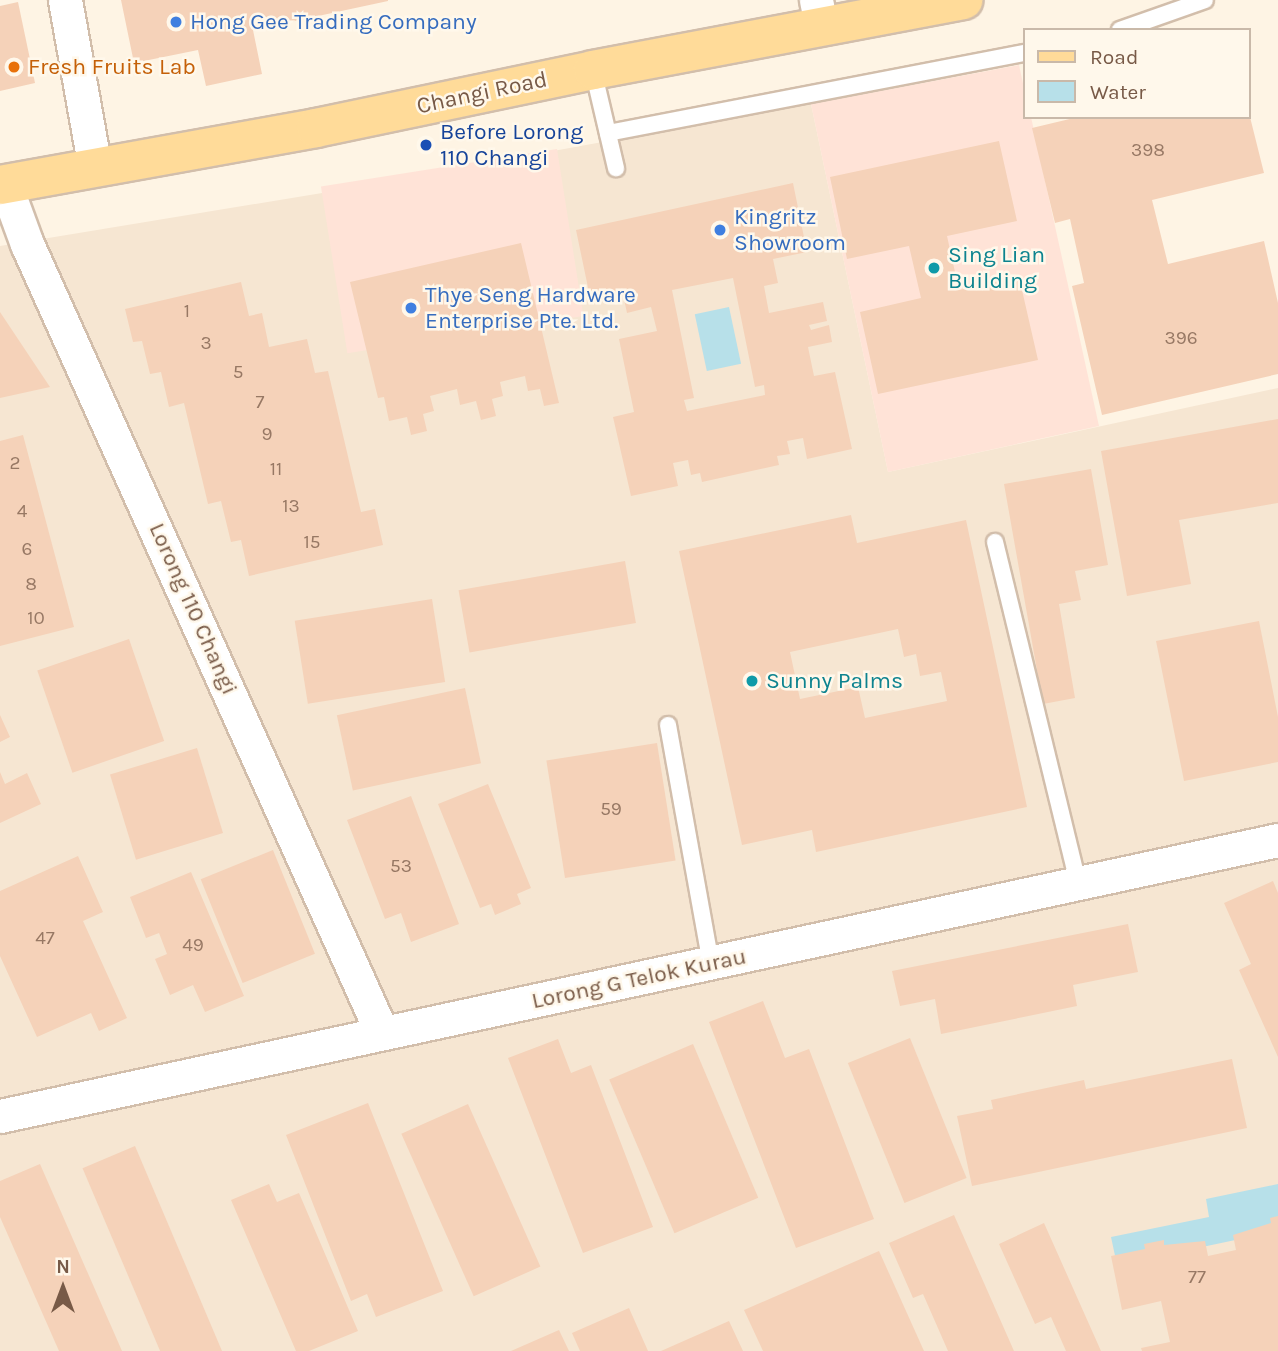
<!DOCTYPE html>
<html>
<head>
<meta charset="utf-8">
<style>
	body { margin:0 }
	#map { position:relative; width:1278px; height:1351px; overflow:hidden; background:#fef4e4; font-family:Karla,sans-serif }
	div>[style] { position:absolute }
	[style*='--x'] { left:calc(var(--x)*1px); top:calc(var(--y)*1px); width:calc(var(--w)*1px); rotate:calc(var(--a)*1deg) }
	.residential>* { inset:0; background:#f6e6d2 }
	.commercial>* { inset:0; background:#ffe3d7; transform-origin:0 0 }
	.water>* { inset:0; background:#b7e0e9; transform-origin:0 0 }
	.building>* { inset:0; background:#f5d2b9; transform-origin:0 0 }
	.roads { filter:drop-shadow(2px 0 #d2beab) drop-shadow(-2px 0 #d2beab) drop-shadow(0 2px #d2beab) drop-shadow(0 -2px #d2beab) }
	.service>* { height:16px; margin:-8px; padding:0 8px; transform-origin:8px; border-radius:8px; background:#fff }
	.minor>* { height:33px; margin:-16.5px; padding:0 16.5px; transform-origin:16.5px; border-radius:16.5px; background:#fff }
	.primary>* { height:38px; margin:-19px; padding:0 19px; transform-origin:19px; border-radius:19px; background:#ffdb99 }
	.dots>* { width:19px; height:19px; translate:-50% -50%; box-sizing:border-box; border:4px solid #fff8eb; border-radius:50% }
	span { translate:-50% -50%; white-space:nowrap; text-align:center; line-height:1.15; -webkit-text-stroke:5px #fff8eb; paint-order:stroke }
	.number-label { font-size:19px; color:#977864 }
	.number-label span { -webkit-text-stroke-width:0 }
	.shop-label { font-size:23px; color:#366cbe }
	.left { translate:0 -50%; text-align:left }
	.food-label { font-size:23px; color:#c56008 }
	.street-label { font-size:23px; color:#785a47 }
	.transit-label { font-size:23px; color:#164399 }
	.culture-label { font-size:23px; color:#0d838f }
	.legend { position:absolute; left:1023px; top:28px; width:228px; height:91px; box-sizing:border-box; background:#fff8eb; border:2px solid #c9b9a9; margin:0; padding:9px 12px; list-style:none; font-size:21px; color:#785a47 }
	.legend li { display:flex; align-items:center; gap:14px; height:35px }
	.legend b { width:35px; border:2px solid #c9b9a9 }
	.north { position:absolute; left:28px; top:1253px; width:70px; height:70px; -webkit-text-stroke:5px #fff8eb; paint-order:stroke; rotate:0deg; font-size:19px; font-weight:700; line-height:28px; text-align:center; color:#785a47 }
	.north::after { content:''; display:block; margin:auto; width:24px; height:32px; background:#785a47; clip-path:polygon(50% 0,100% 100%,50% 72%,0 100%) }
</style>
</head>
<body>
<div id="map">
	<div class="residential">
		<div style="clip-path:polygon(811px 104px,888px 472px,1278px 388px,1278px 1351px,0 1351px,0 246px,322px 193px)"></div>
	</div>
	<div class="commercial">
		<div style="clip-path:polygon(1019px 65px,1024px 88px,1024px 117px,1031px 117px,1099px 426px,888px 472px,811px 104px)"></div>
		<div style="left:557px;top:149px;width:169px;height:239px;rotate:81deg"></div>
	</div>
	<div class="water">
		<div style="left:729px;top:307px;width:58px;height:35px;rotate:78deg"></div>
		<div style="clip-path:polygon(1278px 1184px,1278px 1231px,1117px 1265px,1111px 1237px,1209px 1217px,1206px 1199px)"></div>
	</div>
	<div class="building">
		<div style="clip-path:polygon(121px 0,388px 0,388px 1px,253px 30px,262px 74px,206px 86px,198px 50px,134px 63px)"></div>
		<div style="clip-path:polygon(18px 2px,35px 83px,0 91px,0 6px)"></div>
		<div style="clip-path:polygon(1078px 117px,1250px 117px,1264px 173px,1152px 200px,1168px 264px,1264px 241px,1278px 303px,1278px 374px,1102px 415px,1072px 286px,1084px 283px,1070px 219px,1055px 223px,1032px 128px)"></div>
		<div style="clip-path:polygon(999px 141px,1017px 221px,947px 236px,959px 290px,1019px 277px,1038px 360px,878px 394px,860px 312px,921px 298px,909px 246px,847px 259px,830px 177px)"></div>
		<div style="clip-path:polygon(evenodd,793px 183px,807px 252px,773px 259px,778px 283px,764px 286px,769px 313px,823px 302px,827px 321px,809px 325px,811px 330px,829px 325px,832px 342px,808px 347px,814px 376px,835px 372px,852px 449px,807px 459px,803px 438px,787px 441px,790px 454px,777px 456px,779px 465px,702px 482px,700px 473px,691px 475px,688px 460px,673px 463px,678px 486px,631px 496px,613px 417px,634px 412px,619px 339px,657px 331px,651px 307px,627px 313px,622px 290px,590px 297px,576px 230px,793px 183px,733px 278px,755px 387px,764px 385px,765px 395px,687px 411px,684px 400px,694px 398px,672px 290px,733px 278px)"></div>
		<div style="clip-path:polygon(521px 243px,559px 403px,544px 406px,540px 389px,528px 391px,525px 376px,500px 382px,503px 396px,492px 399px,496px 416px,481px 420px,476px 401px,460px 405px,457px 389px,430px 396px,434px 411px,423px 414px,427px 431px,411px 435px,407px 417px,389px 421px,384px 397px,378px 398px,350px 282px)"></div>
		<div style="clip-path:polygon(241px 282px,249px 316px,262px 313px,269px 347px,307px 339px,315px 373px,328px 371px,361px 512px,375px 509px,383px 545px,249px 576px,241px 540px,231px 542px,221px 501px,208px 504px,184px 403px,169px 407px,161px 372px,150px 374px,142px 341px,133px 342px,125px 309px)"></div>
		<div style="clip-path:polygon(0 312px,50px 387px,0 398px)"></div>
		<div style="clip-path:polygon(1278px 419px,1278px 503px,1179px 520px,1191px 584px,1127px 596px,1101px 451px)"></div>
		<div style="clip-path:polygon(23px 435px,74px 627px,0 646px,0 441px)"></div>
		<div style="clip-path:polygon(1091px 469px,1108px 565px,1075px 571px,1081px 600px,1059px 604px,1075px 698px,1043px 704px,1004px 484px)"></div>
		<div style="clip-path:polygon(evenodd,851px 515px,857px 543px,966px 520px,1027px 807px,816px 852px,812px 830px,742px 845px,679px 551px,851px 515px,898px 629px,904px 657px,916px 654px,920px 676px,941px 672px,947px 701px,865px 718px,858px 687px,800px 699px,790px 652px,898px 629px)"></div>
		<div style="left:625px;top:561px;width:63px;height:169px;rotate:80deg"></div>
		<div style="left:432px;top:599px;width:84px;height:139px;rotate:81deg"></div>
		<div style="clip-path:polygon(1259px 621px,1278px 717px,1278px 762px,1184px 781px,1156px 641px)"></div>
		<div style="left:129px;top:639px;width:108px;height:97px;rotate:71deg"></div>
		<div style="left:465px;top:688px;width:77px;height:131px;rotate:78deg"></div>
		<div style="clip-path:polygon(0 715px,10px 737px,0 742px)"></div>
		<div style="left:657px;top:743px;width:119px;height:112px;rotate:81deg"></div>
		<div style="left:197px;top:748px;width:89px;height:91px;rotate:73deg"></div>
		<div style="clip-path:polygon(0 772px,5px 784px,27px 773px,41px 804px,0 823px)"></div>
		<div style="clip-path:polygon(488px 784px,531px 888px,517px 894px,521px 904px,495px 915px,491px 904px,480px 908px,438px 804px)"></div>
		<div style="clip-path:polygon(411px 796px,459px 924px,411px 942px,401px 913px,385px 919px,347px 820px)"></div>
		<div style="left:273px;top:850px;width:112px;height:78px;rotate:68deg"></div>
		<div style="clip-path:polygon(78px 856px,103px 912px,83px 921px,127px 1018px,99px 1031px,91px 1013px,37px 1037px,0 956px,0 891px)"></div>
		<div style="clip-path:polygon(191px 872px,244px 996px,205px 1012px,193px 985px,170px 995px,155px 959px,167px 954px,159px 933px,146px 938px,130px 897px)"></div>
		<div style="clip-path:polygon(1273px 881px,1278px 893px,1278px 1057px,1239px 970px,1251px 964px,1224px 903px)"></div>
		<div style="clip-path:polygon(1128px 924px,1138px 972px,1073px 985px,1077px 1006px,941px 1034px,935px 999px,900px 1006px,892px 971px)"></div>
		<div style="clip-path:polygon(763px 1001px,785px 1058px,809px 1049px,874px 1219px,796px 1248px,709px 1022px)"></div>
		<div style="left:910px;top:1038px;width:151px;height:67px;rotate:68deg"></div>
		<div style="clip-path:polygon(558px 1039px,571px 1073px,591px 1065px,653px 1227px,583px 1253px,508px 1058px)"></div>
		<div style="left:693px;top:1044px;width:167px;height:91px;rotate:67deg"></div>
		<div style="clip-path:polygon(1232px 1059px,1247px 1128px,972px 1186px,957px 1116px,993px 1109px,991px 1100px,1084px 1080px,1086px 1089px)"></div>
		<div style="clip-path:polygon(368px 1103px,443px 1291px,376px 1317px,367px 1294px,351px 1301px,286px 1135px)"></div>
		<div style="left:468px;top:1104px;width:178px;height:73px;rotate:66deg"></div>
		<div style="left:135px;top:1146px;width:223px;height:57px;rotate:67deg"></div>
		<div style="clip-path:polygon(40px 1164px,122px 1351px,59px 1351px,0 1217px,0 1181px)"></div>
		<div style="clip-path:polygon(269px 1184px,277px 1202px,299px 1193px,358px 1331px,309px 1351px,296px 1351px,231px 1200px)"></div>
		<div style="clip-path:polygon(954px 1215px,1014px 1351px,948px 1351px,923px 1294px,913px 1298px,889px 1243px)"></div>
		<div style="clip-path:polygon(1278px 1216px,1278px 1351px,1142px 1351px,1141px 1348px,1170px 1342px,1161px 1301px,1122px 1310px,1111px 1256px,1145px 1249px,1144px 1244px,1164px 1240px,1164px 1245px,1205px 1241px,1208px 1256px,1236px 1250px,1233px 1235px,1271px 1223px,1270px 1218px)"></div>
		<div style="clip-path:polygon(1044px 1223px,1101px 1351px,1066px 1351px,1051px 1317px,1035px 1324px,999px 1244px)"></div>
		<div style="clip-path:polygon(879px 1251px,924px 1351px,763px 1351px,744px 1310px)"></div>
		<div style="clip-path:polygon(629px 1308px,648px 1351px,580px 1351px,572px 1333px)"></div>
		<div style="clip-path:polygon(729px 1321px,743px 1351px,661px 1351px)"></div>
		<div style="clip-path:polygon(559px 1330px,569px 1351px,511px 1351px)"></div>
	</div>
	<div class="roads">
		<div class="service">
			<div style="--x:1120;--y:30;--w:90;--a:-19.4"></div>
			<div style="--x:593;--y:70;--w:101;--a:76.8"></div>
			<div style="--x:608;--y:133;--w:424;--a:-10.9"></div>
			<div style="--x:995;--y:542;--w:351;--a:76.3"></div>
			<div style="--x:668;--y:725;--w:243;--a:79.8"></div>
		</div>
		<div class="minor">
			<div style="--x:65;--y:0;--w:171;--a:79.9"></div>
			<div style="--x:816;--y:0;--w:26;--a:79"></div>
			<div style="--x:5;--y:184;--w:64;--a:69.9"></div>
			<div style="--x:27;--y:244;--w:865;--a:65.78"></div>
			<div style="--x:0;--y:1116;--w:1307;--a:-12.19"></div>
		</div>
		<div class="primary">
			<div style="--x:0;--y:185;--w:321;--a:-10.2"></div>
			<div style="--x:316;--y:128;--w:283;--a:-11.8"></div>
			<div style="--x:593;--y:70;--w:377;--a:-10.7"></div>
		</div>
	</div>
	<div class="dots">
		<div style="left:176px;top:22px;background:#3f7fe0"></div>
		<div style="left:14px;top:67px;background:#e8710a"></div>
		<div style="left:426px;top:145px;background:#1a4fb4"></div>
		<div style="left:720px;top:230px;background:#3f7fe0"></div>
		<div style="left:934px;top:268px;background:#0f9aa8"></div>
		<div style="left:411px;top:308px;background:#3f7fe0"></div>
		<div style="left:752px;top:681px;background:#0f9aa8"></div>
	</div>
	<div class="number-label">
		<span style="left:1148px;top:151px">398</span>
		<span style="left:187px;top:312px">1</span>
		<span style="left:1181px;top:339px">396</span>
		<span style="left:206px;top:344px">3</span>
		<span style="left:238px;top:373px">5</span>
		<span style="left:260px;top:403px">7</span>
		<span style="left:267px;top:435px">9</span>
		<span style="left:15px;top:464px">2</span>
		<span style="left:276px;top:470px">11</span>
		<span style="left:291px;top:507px">13</span>
		<span style="left:22px;top:512px">4</span>
		<span style="left:312px;top:543px">15</span>
		<span style="left:27px;top:550px">6</span>
		<span style="left:31px;top:585px">8</span>
		<span style="left:36px;top:619px">10</span>
		<span style="left:611px;top:810px">59</span>
		<span style="left:401px;top:867px">53</span>
		<span style="left:45px;top:939px">47</span>
		<span style="left:193px;top:946px">49</span>
		<span style="left:1197px;top:1278px">77</span>
	</div>
	<div class="shop-label">
		<span class="left" style="left:190px;top:22px">Hong Gee Trading Company</span>
		<span class="left" style="left:734px;top:230px">Kingritz<br>Showroom</span>
		<span class="left" style="left:425px;top:308px">Thye Seng Hardware<br>Enterprise Pte. Ltd.</span>
	</div>
	<div class="food-label">
		<span class="left" style="left:28px;top:67px">Fresh Fruits Lab</span>
	</div>
	<div class="street-label">
		<span style="left:482px;top:93px;rotate:-12deg">Changi Road</span>
		<span style="left:193px;top:609px;rotate:66deg">Lorong 110 Changi</span>
		<span style="left:639px;top:979px;rotate:-12deg">Lorong G Telok Kurau</span>
	</div>
	<div class="transit-label">
		<span class="left" style="left:440px;top:145px">Before Lorong<br>110 Changi</span>
	</div>
	<div class="culture-label">
		<span class="left" style="left:948px;top:268px">Sing Lian<br>Building</span>
		<span class="left" style="left:766px;top:681px">Sunny Palms</span>
	</div>
	<ul class="legend">
	<li><b style="height:9px;background:#ffdb99"></b>Road</li>
	<li><b style="height:19px;background:#b7e0e9"></b>Water</li>
	</ul>
	<div class="north">N</div>
</div>
</body>
</html>
